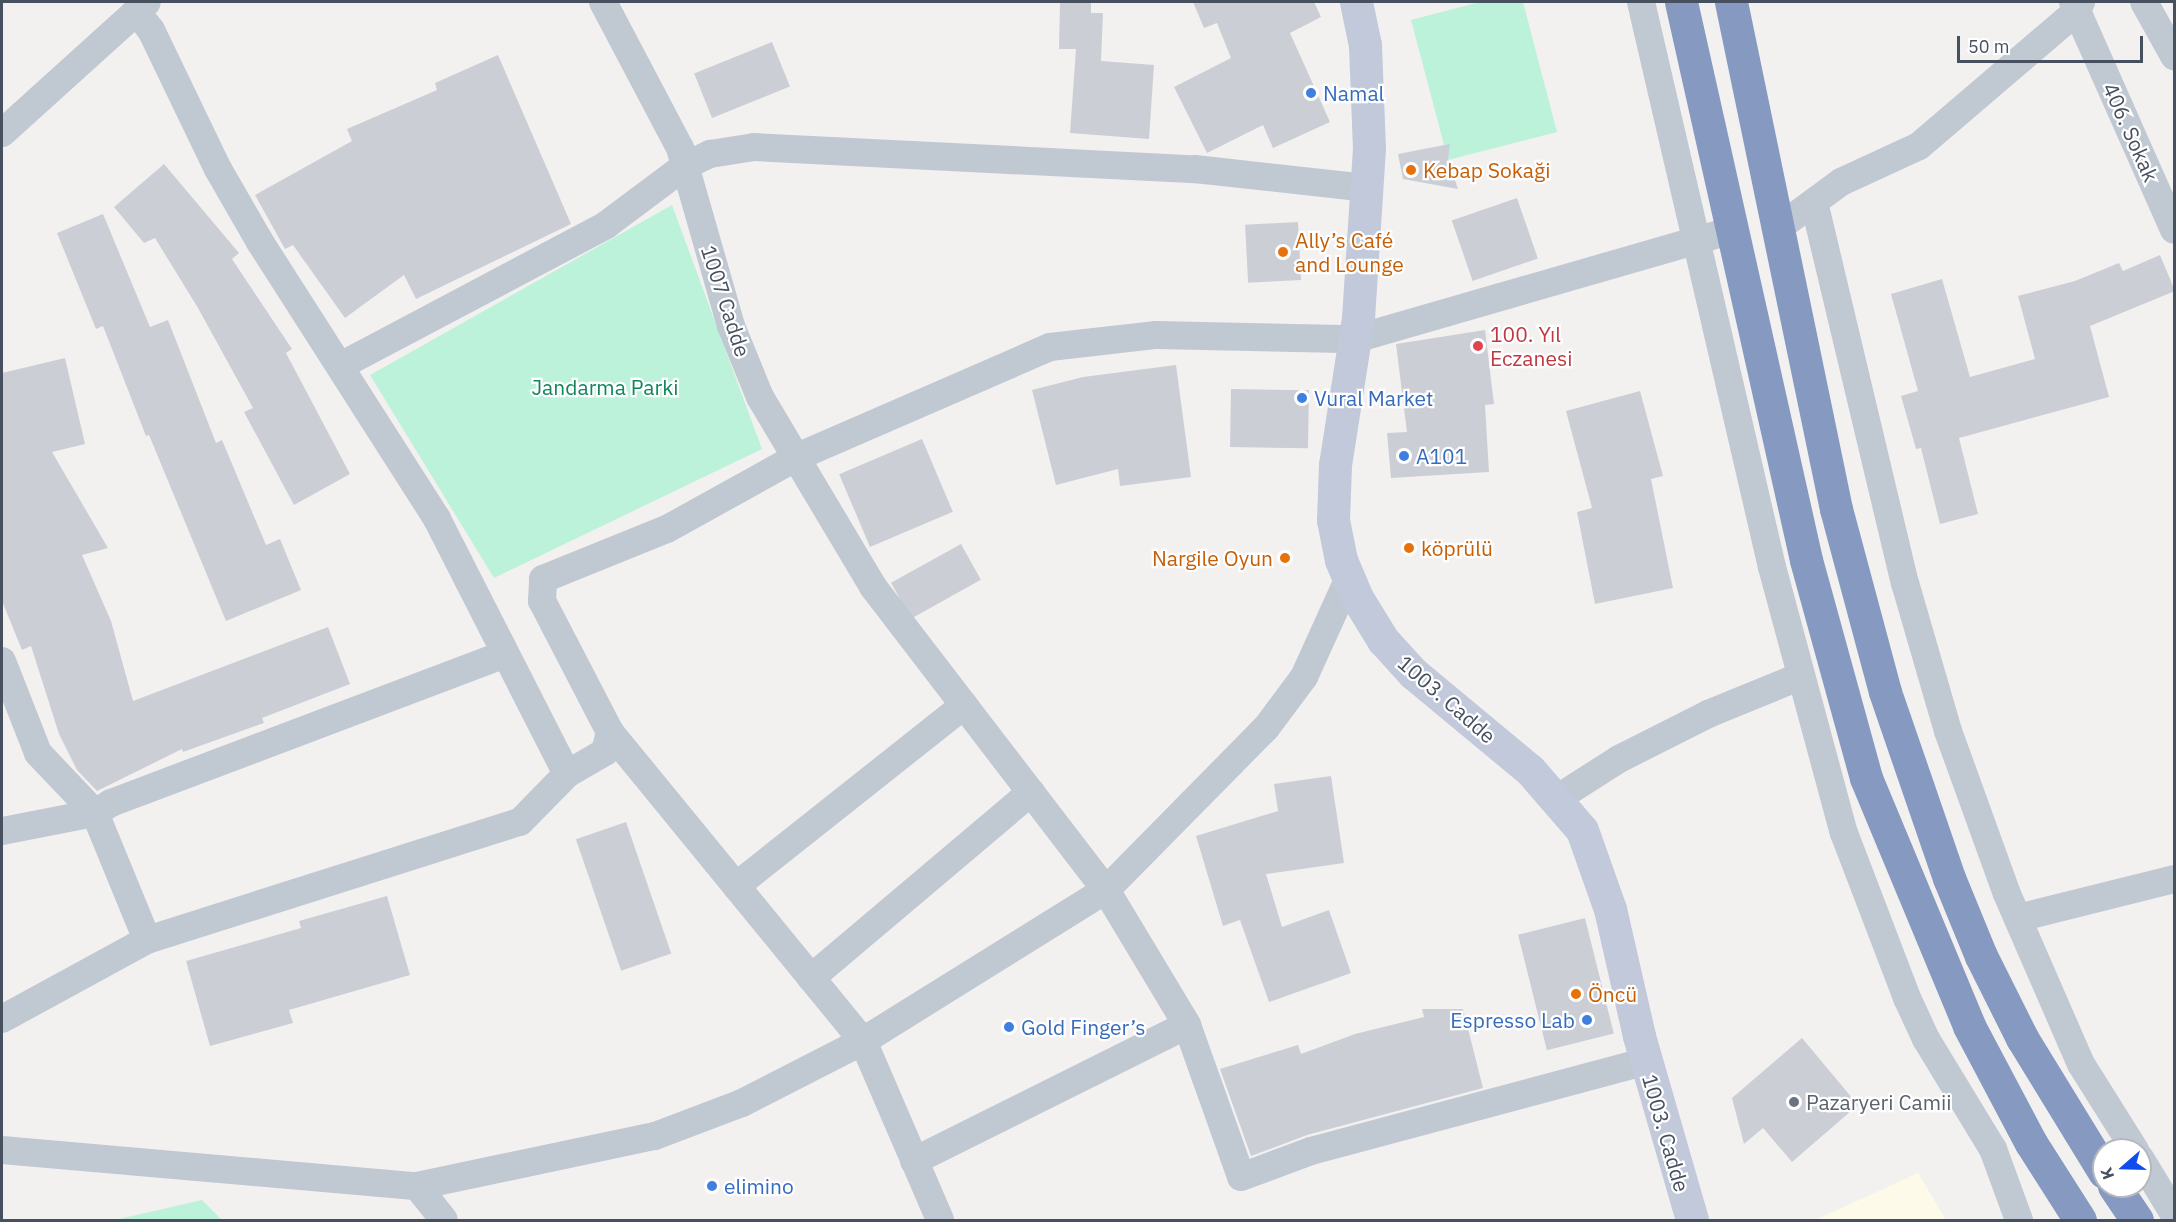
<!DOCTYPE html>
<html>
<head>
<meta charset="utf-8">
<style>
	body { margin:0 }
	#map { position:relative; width:2176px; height:1222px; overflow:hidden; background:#f3f0f0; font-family:"IBM Plex Sans",sans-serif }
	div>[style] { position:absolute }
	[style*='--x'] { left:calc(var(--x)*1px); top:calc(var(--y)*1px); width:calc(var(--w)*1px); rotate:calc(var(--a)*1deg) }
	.commercial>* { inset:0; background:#fdfae9 }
	.green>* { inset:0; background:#bdf2da }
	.building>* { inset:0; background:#ccced6; transform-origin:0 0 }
	.street>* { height:28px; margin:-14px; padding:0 14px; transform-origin:14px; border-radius:14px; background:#c0c8d2 }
	.secondary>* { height:33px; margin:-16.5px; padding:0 16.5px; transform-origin:16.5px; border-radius:16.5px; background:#c2c9da }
	.highway>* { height:33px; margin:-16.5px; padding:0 16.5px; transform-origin:16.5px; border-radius:16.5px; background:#8599c1 }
	.dots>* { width:16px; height:16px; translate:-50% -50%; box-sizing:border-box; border:3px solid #fff; border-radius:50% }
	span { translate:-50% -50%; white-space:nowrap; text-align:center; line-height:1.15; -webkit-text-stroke:4.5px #fff; paint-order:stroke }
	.shop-label { font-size:21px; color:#366cbe }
	.left { translate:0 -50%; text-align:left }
	.right { translate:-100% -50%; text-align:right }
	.street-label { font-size:21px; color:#47505f }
	.food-label { font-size:21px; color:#c56008 }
	.health-label { font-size:21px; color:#be3a42 }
	.park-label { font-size:21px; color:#12855e }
	.worship-label { font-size:21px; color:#5b616d }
	.frame { position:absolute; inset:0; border:3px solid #47505f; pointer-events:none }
	.north { position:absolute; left:2092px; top:1138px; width:60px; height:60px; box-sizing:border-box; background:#fff; border:2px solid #b5b9bf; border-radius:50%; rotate:250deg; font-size:16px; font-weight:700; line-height:24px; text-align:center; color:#47505f }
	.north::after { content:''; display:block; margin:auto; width:21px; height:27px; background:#0f4ded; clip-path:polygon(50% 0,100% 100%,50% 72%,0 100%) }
	.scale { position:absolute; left:1957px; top:36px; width:186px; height:27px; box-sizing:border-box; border:3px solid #47505f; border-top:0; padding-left:8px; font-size:18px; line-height:21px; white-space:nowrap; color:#47505f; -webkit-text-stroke:4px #fff; paint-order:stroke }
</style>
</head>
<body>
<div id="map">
	<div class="commercial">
		<div style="clip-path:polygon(1918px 1173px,1946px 1220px,1815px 1220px)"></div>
	</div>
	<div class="green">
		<div style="clip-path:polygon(1480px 2px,1523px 2px,1557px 132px,1448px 160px,1411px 20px)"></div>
		<div style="clip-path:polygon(672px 205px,762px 449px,494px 578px,370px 375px)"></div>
		<div style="clip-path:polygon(202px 1200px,222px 1220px,119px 1220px,119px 1219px)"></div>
	</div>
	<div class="building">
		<div style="clip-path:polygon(1060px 2px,1091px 2px,1091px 13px,1103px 13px,1101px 61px,1154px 65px,1149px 139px,1070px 133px,1076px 49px,1059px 49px)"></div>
		<div style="clip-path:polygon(1193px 2px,1314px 2px,1321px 17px,1290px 33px,1330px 122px,1273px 148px,1263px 125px,1207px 153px,1174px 87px,1231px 58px,1217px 23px,1204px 28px)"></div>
		<div style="left:772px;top:42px;width:48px;height:84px;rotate:68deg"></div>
		<div style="clip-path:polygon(498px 55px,571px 224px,416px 299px,404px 275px,345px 318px,293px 245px,285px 249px,255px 195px,352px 141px,347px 129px,437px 90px,435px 83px)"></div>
		<div style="clip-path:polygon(1450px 144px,1448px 160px,1458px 189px,1403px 179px,1398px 154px)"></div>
		<div style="clip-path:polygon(164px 164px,239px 253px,232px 259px,292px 349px,286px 353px,350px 474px,294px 505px,244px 412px,253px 408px,198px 308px,155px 238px,144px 243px,114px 207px)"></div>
		<div style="left:1517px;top:198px;width:64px;height:69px;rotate:71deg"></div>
		<div style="clip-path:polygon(103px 214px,150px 327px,168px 320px,216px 443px,222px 440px,266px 545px,280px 539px,301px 590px,226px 621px,149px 435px,146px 436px,103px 326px,96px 329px,57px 233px)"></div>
		<div style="left:1298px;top:222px;width:58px;height:53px;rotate:87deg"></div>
		<div style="clip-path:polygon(2160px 255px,2175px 291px,2090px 326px,2109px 397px,1959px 438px,1978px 514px,1940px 524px,1921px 448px,1916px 449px,1901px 396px,1918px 391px,1891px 294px,1942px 279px,1970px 377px,2035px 359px,2018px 296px,2075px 281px,2119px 263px,2123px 271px)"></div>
		<div style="clip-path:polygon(1485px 330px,1494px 404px,1485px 405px,1489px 472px,1391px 478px,1387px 433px,1407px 432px,1396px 344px)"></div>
		<div style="clip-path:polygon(65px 358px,85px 444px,52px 452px,108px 548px,82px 555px,111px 621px,133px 701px,328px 627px,350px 684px,262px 718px,264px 723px,183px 752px,182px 749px,97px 791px,77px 770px,59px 734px,31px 646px,22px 650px,2px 601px,2px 373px)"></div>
		<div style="clip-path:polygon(1176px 365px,1191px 477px,1120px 486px,1118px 469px,1056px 485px,1032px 390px,1083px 377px)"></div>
		<div style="left:1231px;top:389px;width:78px;height:58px;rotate:1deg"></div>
		<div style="clip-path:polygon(1640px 391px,1663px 476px,1651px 479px,1673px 588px,1595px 604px,1577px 512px,1592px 508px,1566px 411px)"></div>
		<div style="left:922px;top:439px;width:79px;height:90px;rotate:67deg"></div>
		<div style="left:961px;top:544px;width:41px;height:80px;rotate:61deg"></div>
		<div style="clip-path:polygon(1331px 776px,1344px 863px,1266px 874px,1282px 927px,1329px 910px,1351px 973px,1269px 1002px,1240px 920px,1223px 926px,1196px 836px,1278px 811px,1274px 784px)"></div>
		<div style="left:626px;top:822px;width:139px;height:53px;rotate:71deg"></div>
		<div style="clip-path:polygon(387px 896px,410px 975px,289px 1010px,293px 1023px,210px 1046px,186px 961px,301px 928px,299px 921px)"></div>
		<div style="left:1585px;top:918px;width:119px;height:69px;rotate:76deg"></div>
		<div style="clip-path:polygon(1422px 1009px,1463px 1009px,1483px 1088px,1307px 1135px,1251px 1156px,1220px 1069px,1298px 1045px,1301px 1054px,1355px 1034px,1424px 1017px)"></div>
		<div style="clip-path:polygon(1802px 1038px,1858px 1105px,1792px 1162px,1763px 1128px,1744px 1144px,1732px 1098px)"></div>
	</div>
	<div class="street">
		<div style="--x:603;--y:2;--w:165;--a:62.2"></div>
		<div style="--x:680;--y:148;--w:185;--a:74"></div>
		<div style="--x:731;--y:326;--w:77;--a:67.8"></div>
		<div style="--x:760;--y:397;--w:222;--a:59.2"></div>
		<div style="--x:874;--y:588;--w:381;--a:52.5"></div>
		<div style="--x:1106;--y:890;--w:157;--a:59"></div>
		<div style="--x:1187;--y:1025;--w:161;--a:70.4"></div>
		<div style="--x:1241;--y:1177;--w:75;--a:-20.4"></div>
		<div style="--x:1311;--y:1151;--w:347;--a:-15"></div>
		<div style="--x:1641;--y:2;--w:580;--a:76.95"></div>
		<div style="--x:1772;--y:567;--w:276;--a:74.9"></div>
		<div style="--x:1844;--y:833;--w:177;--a:69.1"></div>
		<div style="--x:1907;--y:998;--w:45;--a:65.1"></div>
		<div style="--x:1926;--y:1039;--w:129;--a:58.7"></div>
		<div style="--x:1993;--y:1149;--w:76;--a:69.9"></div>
		<div style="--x:2073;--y:2;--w:249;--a:66.1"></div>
		<div style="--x:2144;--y:2;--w:62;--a:60.9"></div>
		<div style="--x:136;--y:11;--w:24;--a:52"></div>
		<div style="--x:151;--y:30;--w:154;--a:64.3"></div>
		<div style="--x:218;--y:169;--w:84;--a:60.1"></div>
		<div style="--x:260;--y:242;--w:329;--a:57.4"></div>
		<div style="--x:437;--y:519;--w:286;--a:63"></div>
		<div style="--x:2;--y:133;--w:195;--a:-42.1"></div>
		<div style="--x:1814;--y:202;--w:392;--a:76.6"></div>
		<div style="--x:1905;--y:583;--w:154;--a:73.8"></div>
		<div style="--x:1948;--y:731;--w:173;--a:70.1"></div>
		<div style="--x:2007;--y:894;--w:185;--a:66.5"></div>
		<div style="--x:2081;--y:1064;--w:102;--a:57.9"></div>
		<div style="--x:1777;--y:229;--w:79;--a:-36.3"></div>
		<div style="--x:1841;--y:182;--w:86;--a:-24.8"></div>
		<div style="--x:1919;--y:146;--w:208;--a:-40.5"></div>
		<div style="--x:2077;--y:11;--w:10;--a:-66"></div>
		<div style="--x:342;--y:365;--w:299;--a:-27.9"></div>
		<div style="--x:606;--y:225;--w:99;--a:-36.8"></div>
		<div style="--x:685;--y:166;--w:28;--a:-26"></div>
		<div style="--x:710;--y:154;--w:45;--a:-9"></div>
		<div style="--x:754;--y:147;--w:442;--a:2.9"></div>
		<div style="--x:1195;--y:169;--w:172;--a:6.3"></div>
		<div style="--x:2;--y:661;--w:99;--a:68.6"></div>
		<div style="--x:38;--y:753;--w:83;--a:46.5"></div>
		<div style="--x:95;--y:813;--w:137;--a:67.7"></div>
		<div style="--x:610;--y:732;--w:399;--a:50.7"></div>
		<div style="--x:863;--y:1041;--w:195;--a:66.7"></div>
		<div style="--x:1558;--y:798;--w:72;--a:-32.6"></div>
		<div style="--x:1619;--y:759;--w:100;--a:-26.8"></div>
		<div style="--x:1708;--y:714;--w:100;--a:-22.2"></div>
		<div style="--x:2;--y:831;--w:95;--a:-11"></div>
		<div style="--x:95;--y:813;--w:19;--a:-32"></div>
		<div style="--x:111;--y:803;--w:421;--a:-20.7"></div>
		<div style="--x:736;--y:886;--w:291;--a:-38.4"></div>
		<div style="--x:2018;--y:918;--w:161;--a:-14"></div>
		<div style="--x:811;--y:978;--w:288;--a:-40.2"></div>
		<div style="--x:2;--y:1019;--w:165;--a:-28.6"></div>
		<div style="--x:147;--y:940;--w:391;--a:-17.6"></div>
		<div style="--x:520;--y:822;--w:67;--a:-45.6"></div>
		<div style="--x:567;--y:774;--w:44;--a:-30.1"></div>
		<div style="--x:605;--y:752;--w:21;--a:-76"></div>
		<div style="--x:610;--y:732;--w:148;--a:-117.4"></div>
		<div style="--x:542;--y:601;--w:22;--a:-87"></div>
		<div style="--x:543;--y:579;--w:134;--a:-22"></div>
		<div style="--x:667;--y:529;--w:149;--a:-29"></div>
		<div style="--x:797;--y:457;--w:276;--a:-23.5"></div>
		<div style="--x:1050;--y:347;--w:107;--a:-6.5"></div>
		<div style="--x:1156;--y:335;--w:199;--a:1.2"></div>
		<div style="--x:1355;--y:339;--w:390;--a:-16.1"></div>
		<div style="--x:2;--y:1150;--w:417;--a:5"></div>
		<div style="--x:417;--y:1186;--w:243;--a:-11.9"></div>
		<div style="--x:655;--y:1136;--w:93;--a:-20.8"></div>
		<div style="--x:742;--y:1103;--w:136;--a:-27.1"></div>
		<div style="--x:863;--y:1041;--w:286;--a:-31.9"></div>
		<div style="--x:1106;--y:890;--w:228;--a:-45.4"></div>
		<div style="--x:1266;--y:728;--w:64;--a:-53.3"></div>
		<div style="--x:1304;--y:677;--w:109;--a:-65.6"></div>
		<div style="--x:2140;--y:1158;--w:66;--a:58.7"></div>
		<div style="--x:914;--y:1161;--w:305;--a:-26.5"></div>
		<div style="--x:417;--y:1186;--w:43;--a:51.5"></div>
	</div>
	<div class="secondary">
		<div style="--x:1356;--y:2;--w:44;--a:78.2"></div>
		<div style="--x:1365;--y:45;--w:103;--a:87.8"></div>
		<div style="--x:1369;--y:148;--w:170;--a:93.7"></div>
		<div style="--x:1358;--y:318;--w:149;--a:98.9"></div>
		<div style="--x:1335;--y:465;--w:55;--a:92.1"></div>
		<div style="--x:1333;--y:520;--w:41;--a:78.7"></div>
		<div style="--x:1341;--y:560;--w:39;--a:67"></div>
		<div style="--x:1356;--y:596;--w:52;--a:58.5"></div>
		<div style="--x:1383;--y:640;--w:45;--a:47.7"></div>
		<div style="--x:1413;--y:673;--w:152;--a:39.7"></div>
		<div style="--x:1530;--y:770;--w:79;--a:49.1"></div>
		<div style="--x:1582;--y:830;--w:84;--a:70.5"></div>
		<div style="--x:1610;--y:909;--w:130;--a:77.1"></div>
		<div style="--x:1639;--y:1036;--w:191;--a:73.9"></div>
	</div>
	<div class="highway">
		<div style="--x:1681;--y:2;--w:572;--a:77.37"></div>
		<div style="--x:1806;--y:560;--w:226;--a:74.6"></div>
		<div style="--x:1866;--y:778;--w:269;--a:67.4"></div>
		<div style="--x:1969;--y:1026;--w:132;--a:62.1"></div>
		<div style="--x:2031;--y:1143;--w:91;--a:57.5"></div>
		<div style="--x:1731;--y:2;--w:518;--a:78.3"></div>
		<div style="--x:1836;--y:509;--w:189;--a:75"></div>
		<div style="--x:1885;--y:692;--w:197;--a:71"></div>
		<div style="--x:1949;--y:878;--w:84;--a:67.7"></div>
		<div style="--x:1981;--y:956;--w:92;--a:63.4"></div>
		<div style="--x:2022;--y:1038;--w:157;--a:58.5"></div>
		<div style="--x:2114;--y:1186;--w:41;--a:55.9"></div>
	</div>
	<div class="dots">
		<div style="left:1311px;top:93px;background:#3f7fe0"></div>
		<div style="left:1411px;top:170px;background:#e8710a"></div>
		<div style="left:1283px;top:252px;background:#e8710a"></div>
		<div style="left:1478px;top:346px;background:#e0444e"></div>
		<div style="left:1302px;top:398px;background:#3f7fe0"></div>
		<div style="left:1404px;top:456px;background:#3f7fe0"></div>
		<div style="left:1409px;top:548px;background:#e8710a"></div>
		<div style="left:1285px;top:558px;background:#e8710a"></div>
		<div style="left:1576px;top:994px;background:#e8710a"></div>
		<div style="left:1587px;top:1020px;background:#3f7fe0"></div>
		<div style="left:1009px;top:1027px;background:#3f7fe0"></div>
		<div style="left:1794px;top:1102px;background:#6b7280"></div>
		<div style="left:712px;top:1186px;background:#3f7fe0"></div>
	</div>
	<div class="shop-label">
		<span class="left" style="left:1323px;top:93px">Namal</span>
		<span class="left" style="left:1314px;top:398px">Vural Market</span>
		<span class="left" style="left:1416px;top:456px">A101</span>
		<span class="right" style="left:1575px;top:1020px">Espresso Lab</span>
		<span class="left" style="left:1021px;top:1027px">Gold Finger’s</span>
		<span class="left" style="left:724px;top:1186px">elimino</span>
	</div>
	<div class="street-label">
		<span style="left:2131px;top:132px;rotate:66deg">406. Sokak</span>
		<span style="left:726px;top:301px;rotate:72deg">1007 Cadde</span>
		<span style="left:1447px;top:699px;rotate:41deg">1003. Cadde</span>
		<span style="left:1666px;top:1133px;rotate:74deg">1003. Cadde</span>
	</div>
	<div class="food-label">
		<span class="left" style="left:1423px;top:170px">Kebap Sokaği</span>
		<span class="left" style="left:1295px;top:252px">Ally’s Café<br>and Lounge</span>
		<span class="left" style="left:1421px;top:548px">köprülü</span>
		<span class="right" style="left:1273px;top:558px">Nargile Oyun</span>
		<span class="left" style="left:1588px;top:994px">Öncü</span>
	</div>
	<div class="health-label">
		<span class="left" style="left:1490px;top:346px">100. Yıl<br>Eczanesi</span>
	</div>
	<div class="park-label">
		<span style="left:605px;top:387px">Jandarma Parki</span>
	</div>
	<div class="worship-label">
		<span class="left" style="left:1806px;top:1102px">Pazaryeri Camii</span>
	</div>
	<div class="frame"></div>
	<div class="north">K</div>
	<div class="scale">50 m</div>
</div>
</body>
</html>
